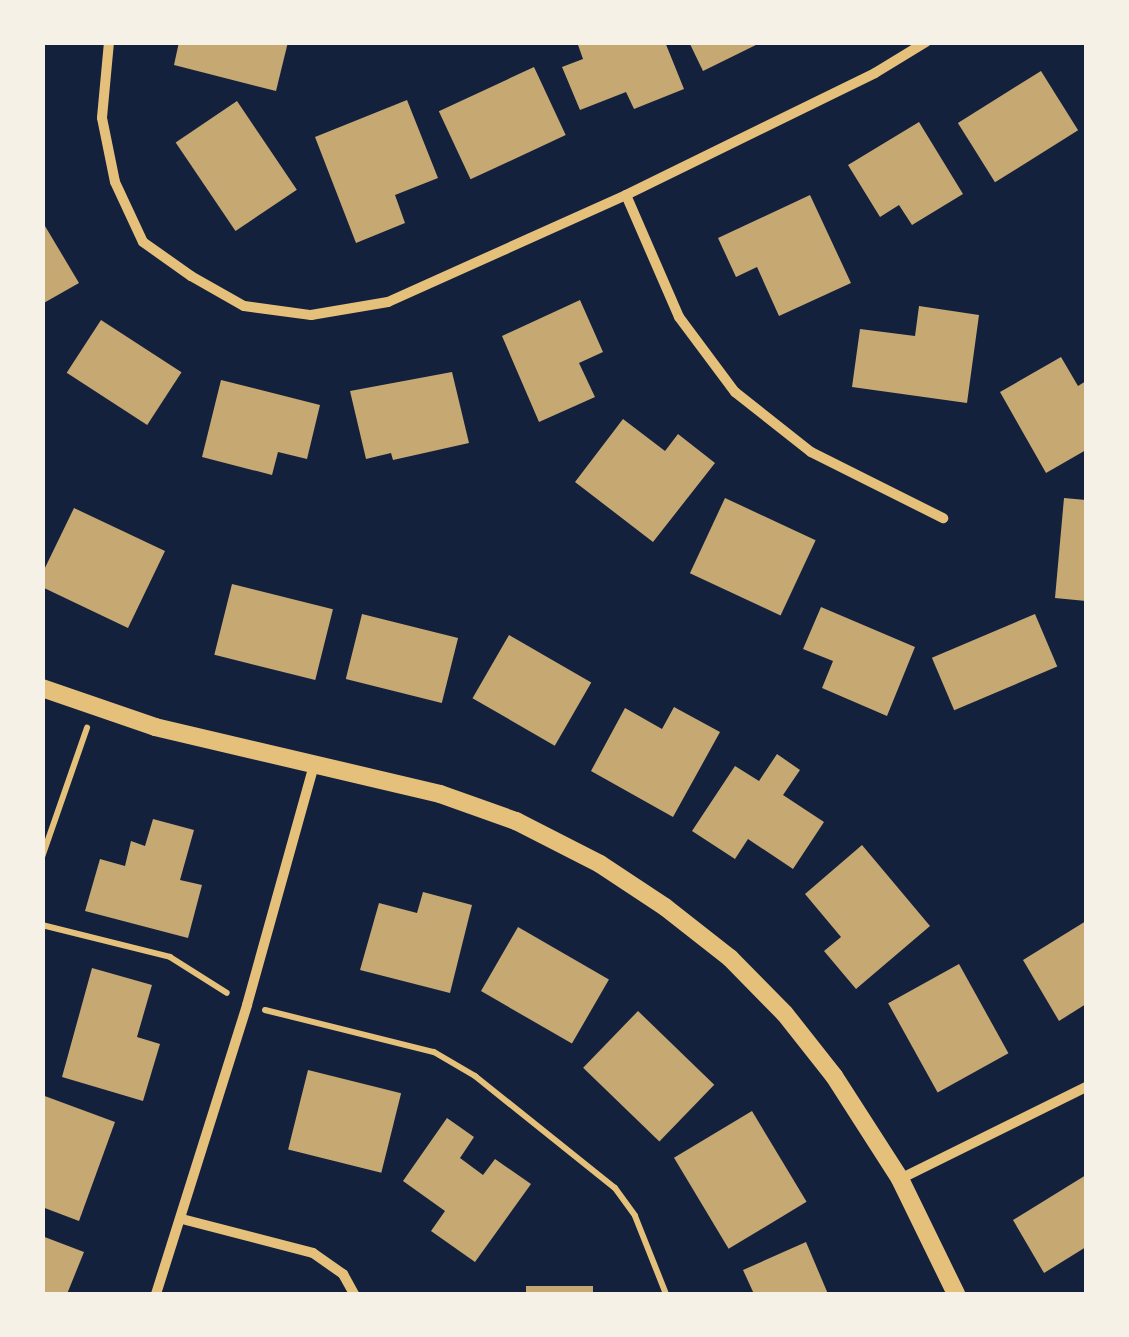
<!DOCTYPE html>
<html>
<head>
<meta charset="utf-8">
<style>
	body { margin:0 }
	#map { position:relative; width:1129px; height:1337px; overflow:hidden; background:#14213d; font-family:"Fira Sans",sans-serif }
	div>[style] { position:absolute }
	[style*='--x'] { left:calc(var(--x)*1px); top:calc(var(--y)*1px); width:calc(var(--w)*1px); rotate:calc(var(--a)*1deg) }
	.building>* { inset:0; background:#c6a872; transform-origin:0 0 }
	.path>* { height:6px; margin:-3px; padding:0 3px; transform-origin:3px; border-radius:3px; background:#e5c07b }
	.minor>* { height:10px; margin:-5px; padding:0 5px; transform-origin:5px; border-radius:5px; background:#e5c07b }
	.tertiary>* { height:18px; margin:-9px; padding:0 9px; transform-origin:9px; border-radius:9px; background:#e5c07b }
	span { translate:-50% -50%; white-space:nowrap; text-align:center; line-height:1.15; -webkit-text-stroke:8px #f6f1e7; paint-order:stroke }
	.frame { position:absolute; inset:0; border:45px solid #f6f1e7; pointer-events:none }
</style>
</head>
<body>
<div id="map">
	<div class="building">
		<div style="clip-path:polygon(179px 42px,288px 42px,276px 91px,174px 65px)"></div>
		<div style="clip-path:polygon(577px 42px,665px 42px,684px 89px,634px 109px,626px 92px,580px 110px,562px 67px,583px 59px)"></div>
		<div style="clip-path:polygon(689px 42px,762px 42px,703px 71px)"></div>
		<div style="left:534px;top:67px;width:75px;height:105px;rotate:65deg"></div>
		<div style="left:1041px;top:71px;width:70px;height:98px;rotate:58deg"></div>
		<div style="clip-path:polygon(407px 100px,438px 178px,395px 195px,405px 223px,356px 243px,315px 137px)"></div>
		<div style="left:237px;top:101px;width:107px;height:74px;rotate:56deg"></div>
		<div style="clip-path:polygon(919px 122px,963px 194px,912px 225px,899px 205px,880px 217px,848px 165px)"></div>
		<div style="clip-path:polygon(810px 195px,851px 283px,779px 316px,757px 267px,736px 277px,718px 238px)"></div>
		<div style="clip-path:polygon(42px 221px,79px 283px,42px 304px)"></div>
		<div style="clip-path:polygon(580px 300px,603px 352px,579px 363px,595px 397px,539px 422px,502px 336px)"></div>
		<div style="clip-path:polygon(919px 306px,979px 315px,967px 403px,852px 387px,860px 329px,915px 336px)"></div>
		<div style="left:101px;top:320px;width:96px;height:63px;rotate:33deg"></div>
		<div style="clip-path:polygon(1061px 357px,1078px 386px,1086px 381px,1086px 450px,1046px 473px,1000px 392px)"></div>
		<div style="clip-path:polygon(452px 372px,469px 443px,393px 460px,391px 453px,366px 459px,350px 391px)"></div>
		<div style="clip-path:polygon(221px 380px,320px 405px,307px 459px,278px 452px,272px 475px,202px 457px)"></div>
		<div style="clip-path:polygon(623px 419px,665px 451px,678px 434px,715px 463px,653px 542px,575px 482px)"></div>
		<div style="left:725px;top:498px;width:100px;height:83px;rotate:25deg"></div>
		<div style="clip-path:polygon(1064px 498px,1086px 500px,1086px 601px,1055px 598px)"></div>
		<div style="clip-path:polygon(74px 508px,165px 551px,128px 628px,42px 587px,42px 574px)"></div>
		<div style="left:232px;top:584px;width:104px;height:73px;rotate:14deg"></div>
		<div style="clip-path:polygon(821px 607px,915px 647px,887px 716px,822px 688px,833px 661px,803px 649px)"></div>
		<div style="left:362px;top:614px;width:99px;height:67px;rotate:14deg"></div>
		<div style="left:1035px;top:614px;width:57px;height:112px;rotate:67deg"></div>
		<div style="left:509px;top:635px;width:95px;height:73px;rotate:30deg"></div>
		<div style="clip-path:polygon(674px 707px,720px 732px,673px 817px,591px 771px,625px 708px,662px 729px)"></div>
		<div style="clip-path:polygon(777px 754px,800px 770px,783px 795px,824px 822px,793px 869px,748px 839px,735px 859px,692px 831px,735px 766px,759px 781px)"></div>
		<div style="clip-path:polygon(153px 819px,194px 830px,180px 880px,202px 885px,188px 938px,85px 911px,100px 859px,125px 866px,131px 841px,145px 846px)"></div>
		<div style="clip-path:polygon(862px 845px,930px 926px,856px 989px,824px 951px,841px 937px,805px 894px)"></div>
		<div style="clip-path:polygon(423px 892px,472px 905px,450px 993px,360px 970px,379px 903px,417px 913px)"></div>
		<div style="clip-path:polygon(1086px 921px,1086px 1004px,1059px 1021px,1023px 960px)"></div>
		<div style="left:518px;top:927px;width:105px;height:74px;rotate:30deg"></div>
		<div style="left:959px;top:964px;width:102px;height:81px;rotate:61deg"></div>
		<div style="clip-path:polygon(92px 968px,152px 985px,137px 1037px,160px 1044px,143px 1101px,62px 1077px)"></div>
		<div style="left:638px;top:1011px;width:106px;height:79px;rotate:44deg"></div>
		<div style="left:308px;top:1070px;width:96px;height:82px;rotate:14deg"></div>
		<div style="clip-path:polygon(42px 1095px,115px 1122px,79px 1221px,42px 1207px)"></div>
		<div style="left:752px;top:1111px;width:106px;height:91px;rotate:59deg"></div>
		<div style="clip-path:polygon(447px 1118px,474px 1137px,460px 1158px,483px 1175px,495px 1159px,531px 1184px,475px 1262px,431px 1231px,445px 1211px,403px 1181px)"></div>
		<div style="clip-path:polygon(1086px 1175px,1086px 1247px,1044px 1273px,1013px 1220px)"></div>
		<div style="clip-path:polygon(42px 1236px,84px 1252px,67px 1294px,42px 1294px)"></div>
		<div style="clip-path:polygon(806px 1242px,828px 1294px,754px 1294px,743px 1270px)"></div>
		<div style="left:593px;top:1286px;width:8px;height:67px;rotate:90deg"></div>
	</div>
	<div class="path">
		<div style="--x:42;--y:857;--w:137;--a:-70.8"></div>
		<div style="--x:42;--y:925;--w:132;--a:14"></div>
		<div style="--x:170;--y:957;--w:67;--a:32.3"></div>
		<div style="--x:265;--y:1010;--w:174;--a:14"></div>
		<div style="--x:434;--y:1052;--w:48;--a:30.3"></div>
		<div style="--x:475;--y:1076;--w:179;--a:38.7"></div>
		<div style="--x:615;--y:1188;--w:34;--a:54"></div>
		<div style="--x:635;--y:1216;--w:84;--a:68.3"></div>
	</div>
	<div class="minor">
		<div style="--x:109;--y:42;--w:76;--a:95.3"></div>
		<div style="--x:102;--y:118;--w:65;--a:78.5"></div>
		<div style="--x:115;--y:182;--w:66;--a:65"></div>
		<div style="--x:143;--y:242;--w:59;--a:35.3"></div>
		<div style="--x:191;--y:276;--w:61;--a:29.5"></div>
		<div style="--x:244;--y:306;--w:68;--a:7.7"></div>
		<div style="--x:311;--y:315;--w:78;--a:-9.6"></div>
		<div style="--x:388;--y:302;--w:261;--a:-24.2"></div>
		<div style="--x:626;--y:195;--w:277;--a:-26.1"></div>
		<div style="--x:875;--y:73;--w:60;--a:-31.3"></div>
		<div style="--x:626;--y:195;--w:133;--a:66.5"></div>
		<div style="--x:679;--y:317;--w:94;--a:53.3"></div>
		<div style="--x:735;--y:392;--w:97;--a:38.3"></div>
		<div style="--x:811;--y:452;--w:148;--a:26.6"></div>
		<div style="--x:900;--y:1179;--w:208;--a:-26.3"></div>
		<div style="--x:182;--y:1219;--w:135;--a:14.5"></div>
		<div style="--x:313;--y:1253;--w:37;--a:35"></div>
		<div style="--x:343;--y:1274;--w:23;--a:61"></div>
		<div style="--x:156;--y:1294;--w:303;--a:-72.5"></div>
		<div style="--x:247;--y:1005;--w:249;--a:-74.4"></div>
	</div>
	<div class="tertiary">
		<div style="--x:42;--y:688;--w:120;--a:19"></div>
		<div style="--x:155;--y:727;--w:293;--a:13.2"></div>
		<div style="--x:440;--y:794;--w:81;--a:19.6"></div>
		<div style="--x:516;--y:821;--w:94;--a:27.1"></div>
		<div style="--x:600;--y:864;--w:78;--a:33.5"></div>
		<div style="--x:665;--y:907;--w:83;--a:38.1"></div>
		<div style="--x:730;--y:958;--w:78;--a:45.5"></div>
		<div style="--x:785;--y:1014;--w:79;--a:51.7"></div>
		<div style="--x:834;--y:1076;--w:122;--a:57.3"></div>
		<div style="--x:900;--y:1179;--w:128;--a:64"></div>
	</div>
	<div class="frame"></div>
</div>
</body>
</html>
